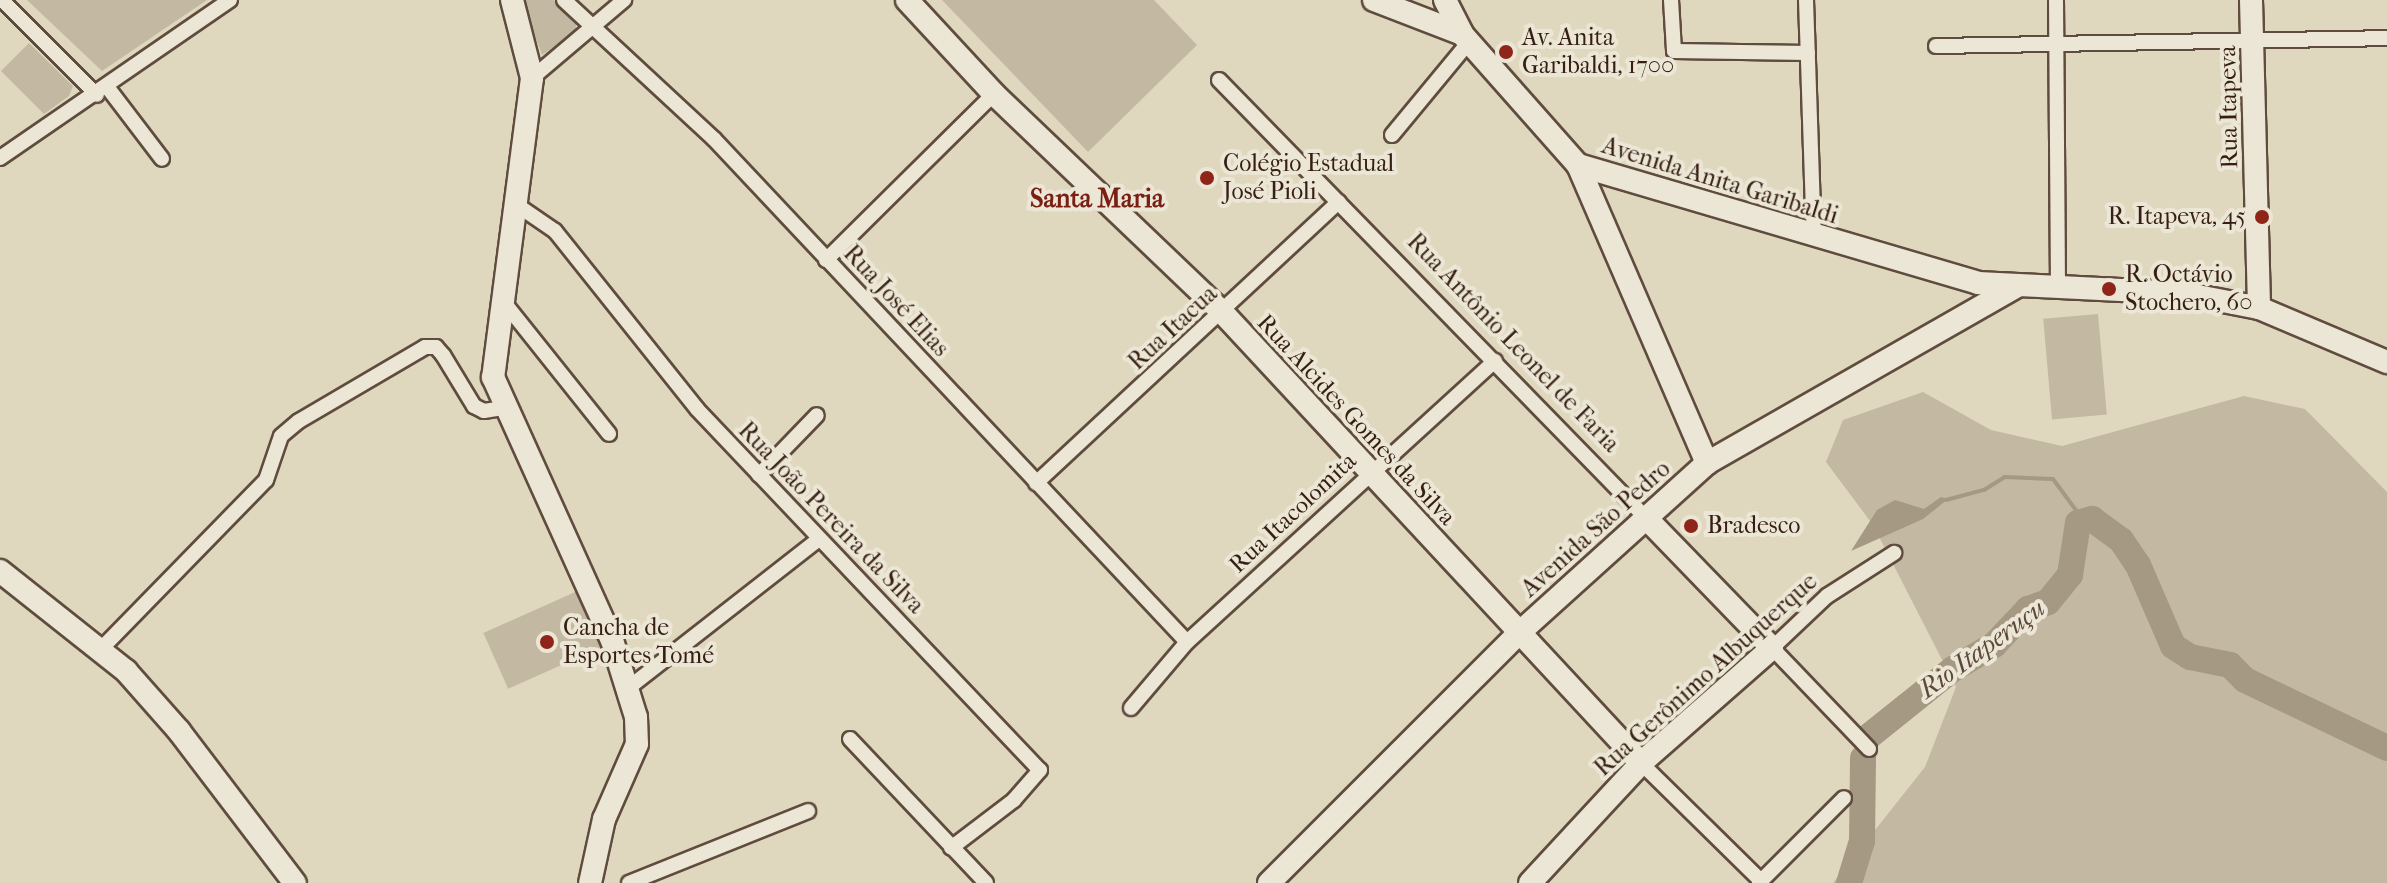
<!DOCTYPE html>
<html>
<head>
<meta charset="utf-8">
<style>
	body { margin:0 }
	#map { position:relative; width:2387px; height:883px; overflow:hidden; background:#e0d8be; font-family:"IM FELL French Canon",serif }
	div>[style] { position:absolute }
	[style*='--x'] { left:calc(var(--x)*1px); top:calc(var(--y)*1px); width:calc(var(--w)*1px); rotate:calc(var(--a)*1deg) }
	.green>* { inset:0; background:#c3b8a1; transform-origin:0 0 }
	.water>* { inset:0; background:#a69984 }
	.stream>* { height:4px; margin:-2px; padding:0 2px; transform-origin:2px; border-radius:2px; background:#a69984 }
	.river>* { height:26px; margin:-13px; padding:0 13px; transform-origin:13px; border-radius:13px; background:#a69984 }
	.roads { filter:drop-shadow(2px 0 #604c3e) drop-shadow(-2px 0 #604c3e) drop-shadow(0 2px #604c3e) drop-shadow(0 -2px #604c3e) }
	.street>* { height:14px; margin:-7px; padding:0 7px; transform-origin:7px; border-radius:7px; background:#ebe6d5 }
	.secondary>* { height:22px; margin:-11px; padding:0 11px; transform-origin:11px; border-radius:11px; background:#ebe6d5 }
	.dots>* { width:22px; height:22px; translate:-50% -50%; box-sizing:border-box; border:4px solid #ebe6d5; border-radius:50% }
	span { translate:-50% -50%; white-space:nowrap; text-align:center; line-height:1.15; -webkit-text-stroke:8px #ebe6d5; paint-order:stroke }
	.poi-label { font-size:24px; color:#361e13 }
	.left { translate:0 -50%; text-align:left }
	.right { translate:-100% -50%; text-align:right }
	.street-label { font-size:24px; color:#361e13 }
	.neighbourhood-label { font-size:26px; color:#7a1f14; font-weight:700 }
	.water-label { font-size:26px; color:#5d493b; font-style:italic }
</style>
</head>
<body>
<div id="map">
	<div class="green">
		<div style="clip-path:polygon(27px 0,207px 0,102px 71px)"></div>
		<div style="clip-path:polygon(522px 0,554px 0,576px 23px,576px 32px,542px 55px)"></div>
		<div style="clip-path:polygon(942px 0,1154px 0,1197px 45px,1088px 152px)"></div>
		<div style="clip-path:polygon(29px 43px,73px 86px,69px 96px,44px 114px,1px 71px)"></div>
		<div style="left:2098px;top:314px;width:101px;height:55px;rotate:85deg"></div>
		<div style="clip-path:polygon(1923px 392px,1991px 430px,2062px 446px,2244px 396px,2305px 409px,2387px 492px,2387px 883px,1833px 883px,1925px 767px,1956px 687px,1873px 525px,1826px 462px,1843px 420px)"></div>
		<div style="left:582px;top:589px;width:61px;height:108px;rotate:66deg"></div>
	</div>
	<div class="water">
		<div style="clip-path:polygon(1941px 497px,1948px 499px,1923px 519px,1851px 551px,1877px 510px,1895px 500px,1924px 509px)"></div>
	</div>
	<div class="stream">
		<div style="--x:1946;--y:500;--w:39;--a:-15"></div>
		<div style="--x:1984;--y:490;--w:25;--a:-32"></div>
		<div style="--x:2005;--y:477;--w:48;--a:2.4"></div>
		<div style="--x:2053;--y:479;--w:52;--a:53.6"></div>
	</div>
	<div class="river">
		<div style="--x:1868;--y:737;--w:109;--a:-38.7"></div>
		<div style="--x:1953;--y:669;--w:48;--a:-30.3"></div>
		<div style="--x:1994;--y:645;--w:50;--a:-46.6"></div>
		<div style="--x:2028;--y:609;--w:21;--a:-19"></div>
		<div style="--x:2048;--y:602;--w:35;--a:-51"></div>
		<div style="--x:2070;--y:575;--w:53;--a:-81.3"></div>
		<div style="--x:2078;--y:523;--w:15;--a:-16"></div>
		<div style="--x:2092;--y:519;--w:36;--a:36"></div>
		<div style="--x:2121;--y:540;--w:30;--a:56"></div>
		<div style="--x:2138;--y:565;--w:88;--a:66.6"></div>
		<div style="--x:2173;--y:646;--w:20;--a:33"></div>
		<div style="--x:2190;--y:657;--w:41;--a:11.3"></div>
		<div style="--x:2230;--y:665;--w:21;--a:45"></div>
		<div style="--x:2245;--y:680;--w:157;--a:25.6"></div>
		<div style="--x:1849;--y:883;--w:44;--a:-72.8"></div>
		<div style="--x:1862;--y:841;--w:83;--a:-89.3"></div>
	</div>
	<div class="roads">
		<div class="street">
			<div style="--x:2;--y:0;--w:134;--a:45"></div>
			<div style="--x:564;--y:0;--w:205;--a:42.8"></div>
			<div style="--x:714;--y:139;--w:690;--a:46.76"></div>
			<div style="--x:1671;--y:0;--w:51;--a:86.6"></div>
			<div style="--x:1674;--y:51;--w:134;--a:0.9"></div>
			<div style="--x:1806;--y:0;--w:236;--a:88.1"></div>
			<div style="--x:2056;--y:0;--w:285;--a:89.6"></div>
			<div style="--x:1936;--y:46;--w:451;--a:-1"></div>
			<div style="--x:532;--y:78;--w:121;--a:-40.3"></div>
			<div style="--x:1219;--y:80;--w:615;--a:45.73"></div>
			<div style="--x:108;--y:88;--w:89;--a:52.7"></div>
			<div style="--x:1392;--y:135;--w:121;--a:-50.4"></div>
			<div style="--x:0;--y:158;--w:279;--a:-34.5"></div>
			<div style="--x:517;--y:205;--w:46;--a:34.4"></div>
			<div style="--x:555;--y:231;--w:228;--a:51.4"></div>
			<div style="--x:697;--y:409;--w:498;--a:46.5"></div>
			<div style="--x:1040;--y:770;--w:40;--a:131"></div>
			<div style="--x:1014;--y:800;--w:79;--a:142.7"></div>
			<div style="--x:826;--y:260;--w:236;--a:-44.7"></div>
			<div style="--x:503;--y:301;--w:170;--a:51.4"></div>
			<div style="--x:759;--y:475;--w:83;--a:-46"></div>
			<div style="--x:1036;--y:483;--w:413;--a:-42.9"></div>
			<div style="--x:101;--y:649;--w:236;--a:-45.7"></div>
			<div style="--x:266;--y:480;--w:46;--a:-71.2"></div>
			<div style="--x:281;--y:436;--w:23;--a:-40"></div>
			<div style="--x:299;--y:421;--w:146;--a:-30.4"></div>
			<div style="--x:425;--y:347;--w:11;--a:0"></div>
			<div style="--x:436;--y:347;--w:11;--a:49"></div>
			<div style="--x:443;--y:355;--w:60;--a:58.7"></div>
			<div style="--x:474;--y:406;--w:11;--a:27"></div>
			<div style="--x:484;--y:411;--w:20;--a:-9"></div>
			<div style="--x:627;--y:689;--w:244;--a:-38"></div>
			<div style="--x:1131;--y:708;--w:87;--a:-49.7"></div>
			<div style="--x:1187;--y:642;--w:417;--a:-42.4"></div>
			<div style="--x:850;--y:739;--w:198;--a:46.6"></div>
			<div style="--x:1869;--y:749;--w:140;--a:-133.8"></div>
			<div style="--x:1772;--y:648;--w:76;--a:-43.4"></div>
			<div style="--x:1827;--y:596;--w:80;--a:-32.7"></div>
			<div style="--x:1641;--y:763;--w:168;--a:44.5"></div>
			<div style="--x:629;--y:883;--w:193;--a:-21.9"></div>
			<div style="--x:1759;--y:883;--w:120;--a:-45"></div>
		</div>
		<div class="secondary">
			<div style="--x:512;--y:0;--w:81;--a:75.6"></div>
			<div style="--x:532;--y:78;--w:302;--a:97.4"></div>
			<div style="--x:493;--y:377;--w:289;--a:65.7"></div>
			<div style="--x:612;--y:640;--w:81;--a:72.7"></div>
			<div style="--x:636;--y:717;--w:27;--a:88"></div>
			<div style="--x:637;--y:744;--w:82;--a:113.7"></div>
			<div style="--x:604;--y:819;--w:66;--a:102.3"></div>
			<div style="--x:907;--y:0;--w:128;--a:47.2"></div>
			<div style="--x:994;--y:94;--w:315;--a:43.7"></div>
			<div style="--x:1222;--y:312;--w:616;--a:47.11"></div>
			<div style="--x:1374;--y:0;--w:94;--a:21.1"></div>
			<div style="--x:1462;--y:34;--w:175;--a:48.5"></div>
			<div style="--x:1578;--y:165;--w:417;--a:16.4"></div>
			<div style="--x:1978;--y:283;--w:204;--a:2.8"></div>
			<div style="--x:2182;--y:293;--w:78;--a:11"></div>
			<div style="--x:2259;--y:308;--w:139;--a:22.9"></div>
			<div style="--x:1445;--y:0;--w:38;--a:63"></div>
			<div style="--x:2251;--y:0;--w:308;--a:88.5"></div>
			<div style="--x:1578;--y:165;--w:325;--a:66.6"></div>
			<div style="--x:0;--y:571;--w:161;--a:38.4"></div>
			<div style="--x:126;--y:671;--w:80;--a:48.5"></div>
			<div style="--x:179;--y:731;--w:191;--a:52.7"></div>
			<div style="--x:1269;--y:883;--w:354;--a:-45"></div>
			<div style="--x:1519;--y:633;--w:253;--a:-42.1"></div>
			<div style="--x:1707;--y:463;--w:355;--a:-29.7"></div>
			<div style="--x:1530;--y:883;--w:163;--a:-47.2"></div>
			<div style="--x:1641;--y:763;--w:174;--a:-41.3"></div>
			<div style="--x:1772;--y:648;--w:178;--a:-134.1"></div>
		</div>
	</div>
	<div class="dots">
		<div style="left:1506px;top:52px;background:#8f2418"></div>
		<div style="left:1207px;top:178px;background:#8f2418"></div>
		<div style="left:2262px;top:217px;background:#8f2418"></div>
		<div style="left:2109px;top:289px;background:#8f2418"></div>
		<div style="left:1691px;top:526px;background:#8f2418"></div>
		<div style="left:547px;top:642px;background:#8f2418"></div>
	</div>
	<div class="poi-label">
		<span class="left" style="left:1522px;top:52px">Av. Anita<br>Garibaldi, 1700</span>
		<span class="left" style="left:1223px;top:178px">Colégio Estadual<br>José Pioli</span>
		<span class="right" style="left:2246px;top:217px">R. Itapeva, 45</span>
		<span class="left" style="left:2125px;top:289px">R. Octávio<br>Stochero, 60</span>
		<span class="left" style="left:1707px;top:526px">Bradesco</span>
		<span class="left" style="left:563px;top:642px">Cancha de<br>Esportes Tomé</span>
	</div>
	<div class="street-label">
		<span style="left:2229px;top:107px;rotate:-91deg">Rua Itapeva</span>
		<span style="left:1720px;top:181px;rotate:17deg">Avenida Anita Garibaldi</span>
		<span style="left:896px;top:301px;rotate:47deg">Rua José Elias</span>
		<span style="left:1173px;top:328px;rotate:-43deg">Rua Itacua</span>
		<span style="left:1513px;top:343px;rotate:46deg">Rua Antônio Leonel de Faria</span>
		<span style="left:1356px;top:420px;rotate:47deg">Rua Alcides Gomes da Silva</span>
		<span style="left:1293px;top:513px;rotate:-43deg">Rua Itacolomita</span>
		<span style="left:831px;top:518px;rotate:46deg">Rua João Pereira da Silva</span>
		<span style="left:1596px;top:529px;rotate:-42deg">Avenida São Pedro</span>
		<span style="left:1706px;top:675px;rotate:-42deg">Rua Gerônimo Albuquerque</span>
	</div>
	<div class="neighbourhood-label">
		<span style="left:1097px;top:199px">Santa Maria</span>
	</div>
	<div class="water-label">
		<span style="left:1982px;top:649px;rotate:-36deg">Rio Itaperuçu</span>
	</div>
</div>
</body>
</html>
